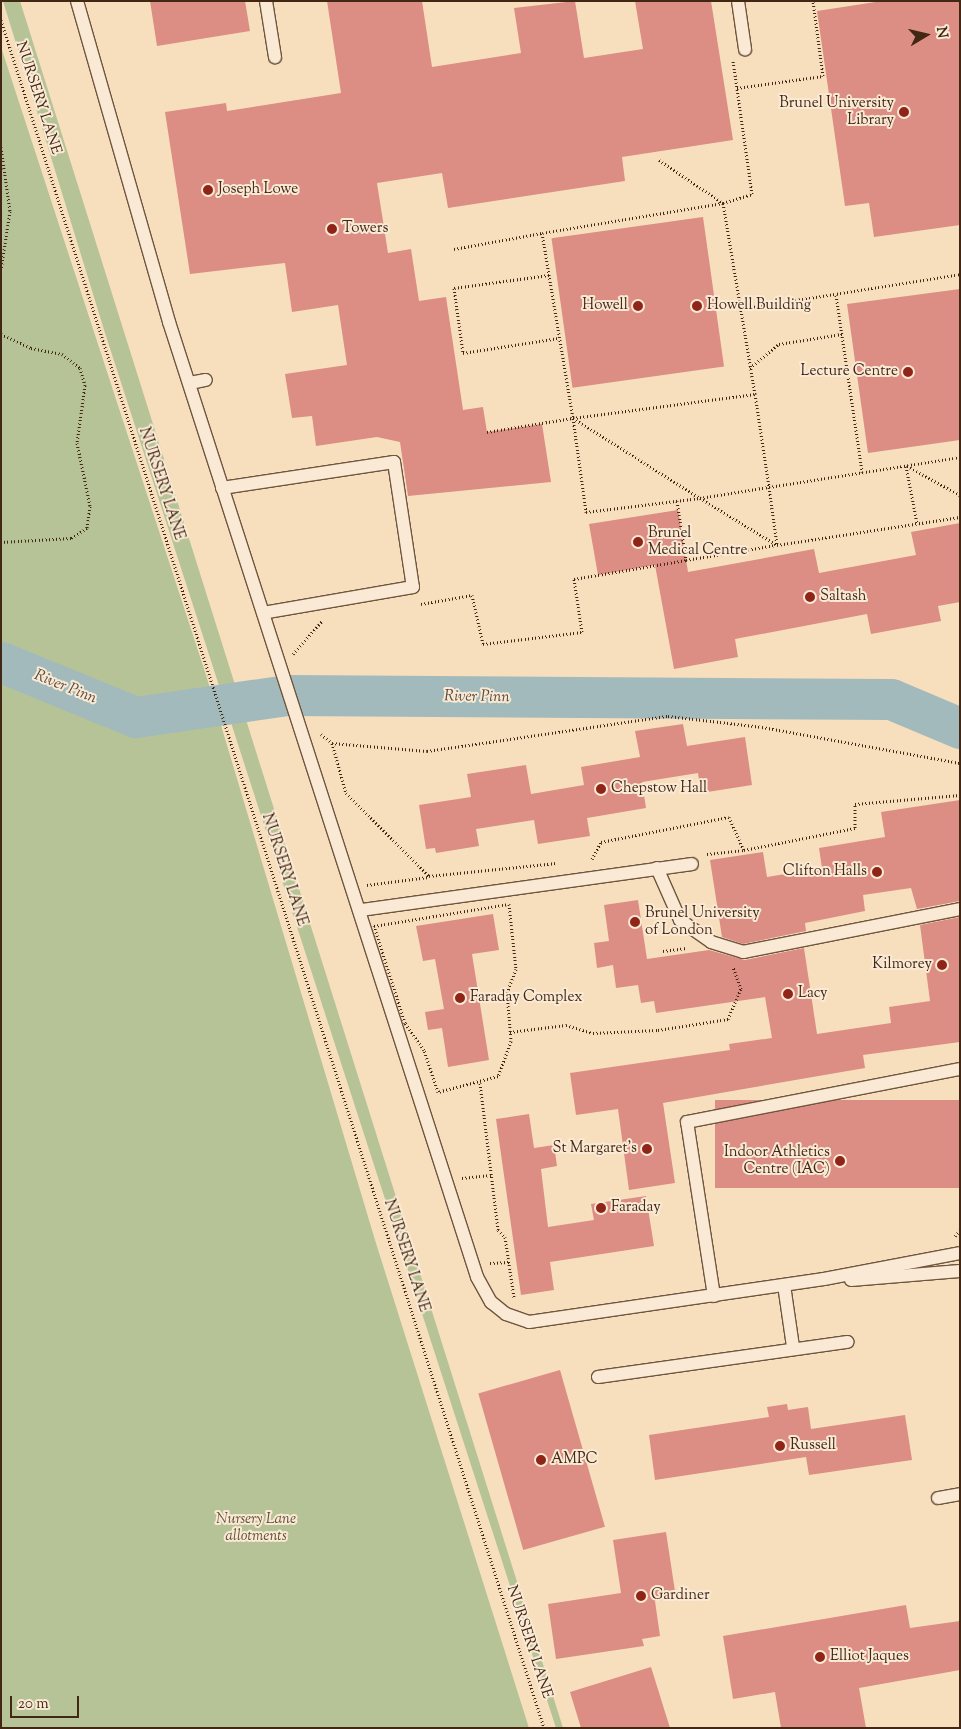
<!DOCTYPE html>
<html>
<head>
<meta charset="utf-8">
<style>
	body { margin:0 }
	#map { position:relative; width:961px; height:1729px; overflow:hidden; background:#f7dfbe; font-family:"Sorts Mill Goudy",serif }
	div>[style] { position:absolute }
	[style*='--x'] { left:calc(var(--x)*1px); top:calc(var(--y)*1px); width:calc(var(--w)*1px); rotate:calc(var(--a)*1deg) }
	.green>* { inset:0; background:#b6c396 }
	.river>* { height:41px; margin:-20.5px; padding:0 20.5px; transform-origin:20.5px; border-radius:20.5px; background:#a2babc }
	.building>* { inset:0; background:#dc8d84; transform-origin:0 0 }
	.path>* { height:3px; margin-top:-1.5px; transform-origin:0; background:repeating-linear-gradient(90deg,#422714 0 1px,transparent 0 3.5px) }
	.roads { filter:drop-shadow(1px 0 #6f553e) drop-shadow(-1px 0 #6f553e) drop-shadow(0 1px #6f553e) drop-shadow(0 -1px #6f553e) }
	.lane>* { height:12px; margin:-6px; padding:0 6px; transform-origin:6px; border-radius:6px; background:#faead5 }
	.dots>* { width:14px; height:14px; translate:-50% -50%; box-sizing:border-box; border:2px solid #faead5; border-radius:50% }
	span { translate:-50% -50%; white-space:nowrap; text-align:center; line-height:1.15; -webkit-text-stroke:4px #faead5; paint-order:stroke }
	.street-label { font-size:15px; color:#422714 }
	.poi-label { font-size:15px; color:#422714 }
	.right { translate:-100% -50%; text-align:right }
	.left { translate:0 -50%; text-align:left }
	.park-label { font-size:15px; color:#5f4e34; font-style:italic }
	.water-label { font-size:16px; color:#5a4c3e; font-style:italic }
	.frame { position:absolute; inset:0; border:2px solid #422714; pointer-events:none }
	.north { position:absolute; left:901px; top:10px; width:50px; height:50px; -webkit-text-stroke:4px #faead5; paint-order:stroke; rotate:81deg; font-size:14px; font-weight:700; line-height:20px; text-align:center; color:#422714 }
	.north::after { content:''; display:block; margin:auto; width:18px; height:22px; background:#422714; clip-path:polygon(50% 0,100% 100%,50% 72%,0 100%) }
	.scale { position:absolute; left:10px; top:1696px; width:69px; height:22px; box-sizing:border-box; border:2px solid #422714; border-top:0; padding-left:6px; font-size:15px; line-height:18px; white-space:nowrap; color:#422714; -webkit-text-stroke:4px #faead5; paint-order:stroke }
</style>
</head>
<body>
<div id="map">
	<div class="green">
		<div style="clip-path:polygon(3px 1px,20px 1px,563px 1728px,556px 1728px,105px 333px)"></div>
		<div style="clip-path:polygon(1px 47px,206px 675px,375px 1240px,529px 1728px,1px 1728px)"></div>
	</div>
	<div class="river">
		<div style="--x:1;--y:662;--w:146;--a:22.2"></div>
		<div style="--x:136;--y:717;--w:153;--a:-8.3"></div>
		<div style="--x:287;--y:695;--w:604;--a:0.38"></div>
		<div style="--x:891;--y:699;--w:75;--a:22.8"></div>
	</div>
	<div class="building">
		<div style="clip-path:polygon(150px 1px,245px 1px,250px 31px,157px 46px)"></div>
		<div style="clip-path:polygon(327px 1px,422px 1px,432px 67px,521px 53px,514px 8px,575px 1px,584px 58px,643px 49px,635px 1px,711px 1px,733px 140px,622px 157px,625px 181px,448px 208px,442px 173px,377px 183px,388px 253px,411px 249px,419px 301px,446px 297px,463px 410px,483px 407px,487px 432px,542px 424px,551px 482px,408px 496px,400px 442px,377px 437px,316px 446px,312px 416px,292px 418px,285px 374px,347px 365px,338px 305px,292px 312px,285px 263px,190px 274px,165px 112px,226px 103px,227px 111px,341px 93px)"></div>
		<div style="clip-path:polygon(882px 1px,960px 1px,960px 225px,874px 237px,869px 203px,845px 206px,817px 11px)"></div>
		<div style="left:703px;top:217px;width:151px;height:153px;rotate:82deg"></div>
		<div style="clip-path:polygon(960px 289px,960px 440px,868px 453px,847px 304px)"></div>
		<div style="clip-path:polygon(678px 510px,688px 572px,814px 549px,819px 573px,916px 555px,911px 532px,960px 523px,960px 602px,938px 606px,941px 621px,871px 634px,867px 614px,735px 639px,738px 657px,674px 669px,655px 565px,598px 575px,589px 524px)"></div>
		<div style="clip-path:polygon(683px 724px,687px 746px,745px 737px,752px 785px,701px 793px,698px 773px,642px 782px,646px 808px,587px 818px,590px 836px,538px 844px,534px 820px,476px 829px,479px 846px,436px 853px,435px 848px,426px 849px,419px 805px,471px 797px,467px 774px,526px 765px,531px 794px,584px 785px,581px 767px,640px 757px,635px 731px)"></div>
		<div style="clip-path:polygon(960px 800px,960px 901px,917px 909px,911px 888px,863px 895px,865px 911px,805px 923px,806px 931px,743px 944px,722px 937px,710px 860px,763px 852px,767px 877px,822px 868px,819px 848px,885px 837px,881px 812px)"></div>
		<div style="clip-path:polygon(638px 900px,647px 959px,709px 950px,745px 960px,804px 948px,817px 1034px,891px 1023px,889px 1007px,930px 1001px,920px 925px,960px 917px,960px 1042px,863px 1055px,865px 1068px,663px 1103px,675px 1183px,629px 1190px,618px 1109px,576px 1115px,570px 1073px,730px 1050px,729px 1044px,772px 1038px,765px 997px,656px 1013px,654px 1001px,641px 1003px,638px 985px,616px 988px,613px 965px,597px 968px,594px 943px,609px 941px,604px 905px)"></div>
		<div style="clip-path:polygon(493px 914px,499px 950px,472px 954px,489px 1060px,448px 1067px,442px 1028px,428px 1030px,425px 1012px,444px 1009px,435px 959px,423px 961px,416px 926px)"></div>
		<div style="left:960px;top:1100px;width:88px;height:245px;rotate:90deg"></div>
		<div style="clip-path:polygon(529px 1114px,534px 1148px,554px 1145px,557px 1166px,541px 1169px,548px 1227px,594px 1220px,591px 1204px,646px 1196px,654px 1246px,550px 1262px,554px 1290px,521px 1295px,496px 1119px)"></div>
		<div style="left:560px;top:1370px;width:163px;height:85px;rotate:74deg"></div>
		<div style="clip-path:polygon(787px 1404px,788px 1410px,808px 1407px,811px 1429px,905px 1415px,912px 1460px,809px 1475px,806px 1457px,655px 1480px,649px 1435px,769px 1417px,767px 1407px)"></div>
		<div style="clip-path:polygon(666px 1532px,676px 1598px,655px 1601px,660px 1636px,642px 1639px,644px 1646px,556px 1659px,548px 1604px,621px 1593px,613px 1540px)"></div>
		<div style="clip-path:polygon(906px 1605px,910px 1628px,960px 1621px,960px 1670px,859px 1688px,866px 1728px,781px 1728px,775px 1692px,733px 1699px,723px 1636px)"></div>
		<div style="clip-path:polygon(651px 1667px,670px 1728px,581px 1728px,570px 1692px)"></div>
	</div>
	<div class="path">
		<div style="--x:1;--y:20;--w:1792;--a:72.36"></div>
		<div style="--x:737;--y:88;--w:87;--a:-7.9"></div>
		<div style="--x:823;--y:76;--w:76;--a:-97.6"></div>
		<div style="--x:1;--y:147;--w:65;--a:82"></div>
		<div style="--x:10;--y:211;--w:60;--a:98.7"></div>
		<div style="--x:659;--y:160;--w:77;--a:33.9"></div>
		<div style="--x:723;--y:203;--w:30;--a:-17"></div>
		<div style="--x:752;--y:194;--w:134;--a:-98.1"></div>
		<div style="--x:454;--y:249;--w:89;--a:-10.3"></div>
		<div style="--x:549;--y:275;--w:96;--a:172.2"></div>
		<div style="--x:454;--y:288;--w:66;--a:82.1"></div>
		<div style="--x:463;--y:353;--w:97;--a:-8.9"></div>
		<div style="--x:836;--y:295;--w:179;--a:81.6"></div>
		<div style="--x:740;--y:309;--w:223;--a:-9"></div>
		<div style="--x:1;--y:334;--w:33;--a:25"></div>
		<div style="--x:31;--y:348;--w:32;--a:11"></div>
		<div style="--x:62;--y:354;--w:23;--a:38"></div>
		<div style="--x:80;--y:368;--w:18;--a:74"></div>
		<div style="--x:85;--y:385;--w:59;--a:97.9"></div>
		<div style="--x:77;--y:443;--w:64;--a:78.3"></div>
		<div style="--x:90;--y:506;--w:22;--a:98"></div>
		<div style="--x:87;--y:528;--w:19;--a:148"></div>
		<div style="--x:71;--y:538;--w:70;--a:176.7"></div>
		<div style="--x:750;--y:368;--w:38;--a:-40"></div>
		<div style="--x:779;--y:344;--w:64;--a:-9"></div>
		<div style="--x:755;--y:394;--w:94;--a:81.4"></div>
		<div style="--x:769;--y:487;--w:193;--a:-8.9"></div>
		<div style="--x:573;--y:418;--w:150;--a:32.2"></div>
		<div style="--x:700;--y:498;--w:70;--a:-9.1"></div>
		<div style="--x:769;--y:487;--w:59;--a:82.1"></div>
		<div style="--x:777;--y:545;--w:185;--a:-8.7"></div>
		<div style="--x:487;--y:432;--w:87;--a:-9.2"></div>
		<div style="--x:573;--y:418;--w:184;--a:-7.5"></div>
		<div style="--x:755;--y:394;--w:194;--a:-99.5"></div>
		<div style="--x:723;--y:203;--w:183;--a:170.6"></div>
		<div style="--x:542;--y:233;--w:188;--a:80.5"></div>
		<div style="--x:573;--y:418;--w:95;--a:82.1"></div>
		<div style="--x:586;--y:512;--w:115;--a:-7"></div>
		<div style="--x:700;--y:498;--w:90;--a:31.4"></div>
		<div style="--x:906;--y:466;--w:58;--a:79.1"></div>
		<div style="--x:907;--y:466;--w:60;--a:28.7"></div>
		<div style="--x:677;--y:501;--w:60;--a:81.3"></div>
		<div style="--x:686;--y:560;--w:91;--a:-9.5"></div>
		<div style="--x:421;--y:604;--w:52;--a:-10"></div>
		<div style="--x:472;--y:595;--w:50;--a:77.3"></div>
		<div style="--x:483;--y:644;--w:100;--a:-6.9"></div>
		<div style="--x:582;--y:632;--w:54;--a:-98.6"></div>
		<div style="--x:574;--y:579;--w:114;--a:-9.6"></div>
		<div style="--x:293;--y:654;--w:44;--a:-48.7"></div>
		<div style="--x:321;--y:734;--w:14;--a:39"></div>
		<div style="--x:332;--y:743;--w:52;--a:74.4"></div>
		<div style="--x:346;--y:793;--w:117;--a:45"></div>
		<div style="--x:429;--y:876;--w:128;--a:-5.8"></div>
		<div style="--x:332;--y:743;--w:95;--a:4.8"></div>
		<div style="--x:427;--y:751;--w:244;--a:-8.3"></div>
		<div style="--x:668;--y:716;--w:95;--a:6.7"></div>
		<div style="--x:762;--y:727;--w:201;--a:10.3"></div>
		<div style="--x:707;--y:854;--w:37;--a:-6"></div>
		<div style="--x:592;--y:859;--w:19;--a:-62"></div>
		<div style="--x:601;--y:842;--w:130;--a:-11.1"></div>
		<div style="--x:729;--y:817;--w:36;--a:66"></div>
		<div style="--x:744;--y:850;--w:113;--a:-11.2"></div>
		<div style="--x:855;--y:828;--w:24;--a:-90"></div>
		<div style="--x:855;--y:804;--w:105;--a:-4.9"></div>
		<div style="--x:367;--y:885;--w:62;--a:-7.5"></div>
		<div style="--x:509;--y:904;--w:65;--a:83.9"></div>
		<div style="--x:516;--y:969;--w:25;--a:111"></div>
		<div style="--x:507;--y:992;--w:49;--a:85.3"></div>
		<div style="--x:511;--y:1041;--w:37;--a:110"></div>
		<div style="--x:498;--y:1076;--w:62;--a:165.1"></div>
		<div style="--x:438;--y:1092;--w:44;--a:-108.4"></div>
		<div style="--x:424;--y:1050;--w:33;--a:-125"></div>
		<div style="--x:405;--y:1023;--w:102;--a:-107.7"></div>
		<div style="--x:374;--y:926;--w:137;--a:-9.3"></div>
		<div style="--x:663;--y:951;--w:24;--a:-7"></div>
		<div style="--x:510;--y:1032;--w:56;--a:-7.1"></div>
		<div style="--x:566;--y:1025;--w:28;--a:17"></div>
		<div style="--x:593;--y:1033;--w:65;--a:-2.6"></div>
		<div style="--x:658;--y:1030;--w:71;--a:-8.9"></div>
		<div style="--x:728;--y:1019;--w:33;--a:-67"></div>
		<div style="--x:741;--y:989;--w:23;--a:-110"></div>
		<div style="--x:480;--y:1083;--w:148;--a:83"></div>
		<div style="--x:498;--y:1230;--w:10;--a:45"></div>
		<div style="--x:505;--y:1237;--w:61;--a:81.5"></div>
		<div style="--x:462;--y:1178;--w:29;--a:-6"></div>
		<div style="--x:955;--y:1236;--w:8;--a:-50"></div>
		<div style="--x:490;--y:1263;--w:19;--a:-3"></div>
	</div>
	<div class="roads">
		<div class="lane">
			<div style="--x:77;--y:1;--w:334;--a:74"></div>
			<div style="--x:169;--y:322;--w:1003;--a:72.12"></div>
			<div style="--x:477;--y:1277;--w:29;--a:61"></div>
			<div style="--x:491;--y:1302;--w:19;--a:39"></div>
			<div style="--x:506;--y:1314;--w:24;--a:19"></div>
			<div style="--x:529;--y:1322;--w:298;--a:-8.3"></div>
			<div style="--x:824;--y:1279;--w:138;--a:-10.8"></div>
			<div style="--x:266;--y:1;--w:57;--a:80.9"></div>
			<div style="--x:738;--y:1;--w:49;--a:81.7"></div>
			<div style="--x:190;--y:383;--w:16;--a:-11"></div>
			<div style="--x:222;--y:488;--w:174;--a:-8.6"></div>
			<div style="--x:394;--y:462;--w:126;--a:81.4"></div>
			<div style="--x:413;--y:587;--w:152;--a:170.2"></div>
			<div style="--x:657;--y:868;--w:57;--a:66.1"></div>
			<div style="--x:680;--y:920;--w:38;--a:35"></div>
			<div style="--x:711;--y:942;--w:34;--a:17"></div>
			<div style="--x:743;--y:952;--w:221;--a:-11.2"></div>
			<div style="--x:361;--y:910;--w:334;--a:-7.9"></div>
			<div style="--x:851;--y:1280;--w:109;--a:-4.7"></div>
			<div style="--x:784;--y:1285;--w:63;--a:81.7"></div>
			<div style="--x:714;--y:1296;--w:176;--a:-98.8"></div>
			<div style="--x:687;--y:1122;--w:278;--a:-11"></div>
			<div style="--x:598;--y:1377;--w:252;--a:-8"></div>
			<div style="--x:938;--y:1498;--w:22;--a:-10"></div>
		</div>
	</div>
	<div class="dots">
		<div style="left:904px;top:112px;background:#8f2418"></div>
		<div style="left:208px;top:190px;background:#8f2418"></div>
		<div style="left:332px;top:229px;background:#8f2418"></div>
		<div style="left:638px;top:306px;background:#8f2418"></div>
		<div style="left:697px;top:306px;background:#8f2418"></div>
		<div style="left:908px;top:372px;background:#8f2418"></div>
		<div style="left:638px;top:542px;background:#8f2418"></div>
		<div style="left:810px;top:597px;background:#8f2418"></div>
		<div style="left:601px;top:789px;background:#8f2418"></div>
		<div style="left:877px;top:872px;background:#8f2418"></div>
		<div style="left:635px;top:922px;background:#8f2418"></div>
		<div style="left:942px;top:965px;background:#8f2418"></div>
		<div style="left:788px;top:994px;background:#8f2418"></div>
		<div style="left:460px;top:998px;background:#8f2418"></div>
		<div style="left:647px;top:1149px;background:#8f2418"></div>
		<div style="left:840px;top:1161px;background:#8f2418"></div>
		<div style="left:601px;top:1208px;background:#8f2418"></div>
		<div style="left:780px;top:1446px;background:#8f2418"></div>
		<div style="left:541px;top:1460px;background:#8f2418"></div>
		<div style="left:641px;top:1596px;background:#8f2418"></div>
		<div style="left:820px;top:1657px;background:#8f2418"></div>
	</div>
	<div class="street-label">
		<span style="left:38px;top:98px;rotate:72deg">NURSERY LANE</span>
		<span style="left:161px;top:484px;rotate:72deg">NURSERY LANE</span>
		<span style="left:284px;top:870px;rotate:72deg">NURSERY LANE</span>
		<span style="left:406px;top:1256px;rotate:72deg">NURSERY LANE</span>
		<span style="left:529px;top:1642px;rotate:72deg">NURSERY LANE</span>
	</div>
	<div class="poi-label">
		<span class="right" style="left:894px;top:112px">Brunel University<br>Library</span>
		<span class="left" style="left:218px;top:190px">Joseph Lowe</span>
		<span class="left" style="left:342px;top:229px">Towers</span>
		<span class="right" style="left:628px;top:306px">Howell</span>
		<span class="left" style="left:707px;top:306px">Howell Building</span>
		<span class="right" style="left:898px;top:372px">Lecture Centre</span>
		<span class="left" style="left:648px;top:542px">Brunel<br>Medical Centre</span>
		<span class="left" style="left:820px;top:597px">Saltash</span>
		<span class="left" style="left:611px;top:789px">Chepstow Hall</span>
		<span class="right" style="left:867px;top:872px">Clifton Halls</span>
		<span class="left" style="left:645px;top:922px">Brunel University<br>of London</span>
		<span class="right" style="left:932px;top:965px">Kilmorey</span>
		<span class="left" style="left:798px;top:994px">Lacy</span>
		<span class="left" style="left:470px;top:998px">Faraday Complex</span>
		<span class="right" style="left:637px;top:1149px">St Margaret's</span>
		<span class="right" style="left:830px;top:1161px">Indoor Athletics<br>Centre (IAC)</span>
		<span class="left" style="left:611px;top:1208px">Faraday</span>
		<span class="left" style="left:790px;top:1446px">Russell</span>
		<span class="left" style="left:551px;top:1460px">AMPC</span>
		<span class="left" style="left:651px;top:1596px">Gardiner</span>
		<span class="left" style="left:830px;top:1657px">Elliot Jaques</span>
	</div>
	<div class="park-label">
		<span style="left:256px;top:1528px">Nursery Lane<br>allotments</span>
	</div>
	<div class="water-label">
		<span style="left:65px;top:688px;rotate:22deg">River Pinn</span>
		<span style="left:477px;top:698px;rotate:1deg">River Pinn</span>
	</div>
	<div class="frame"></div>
	<div class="north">N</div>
	<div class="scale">20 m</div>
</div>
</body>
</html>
